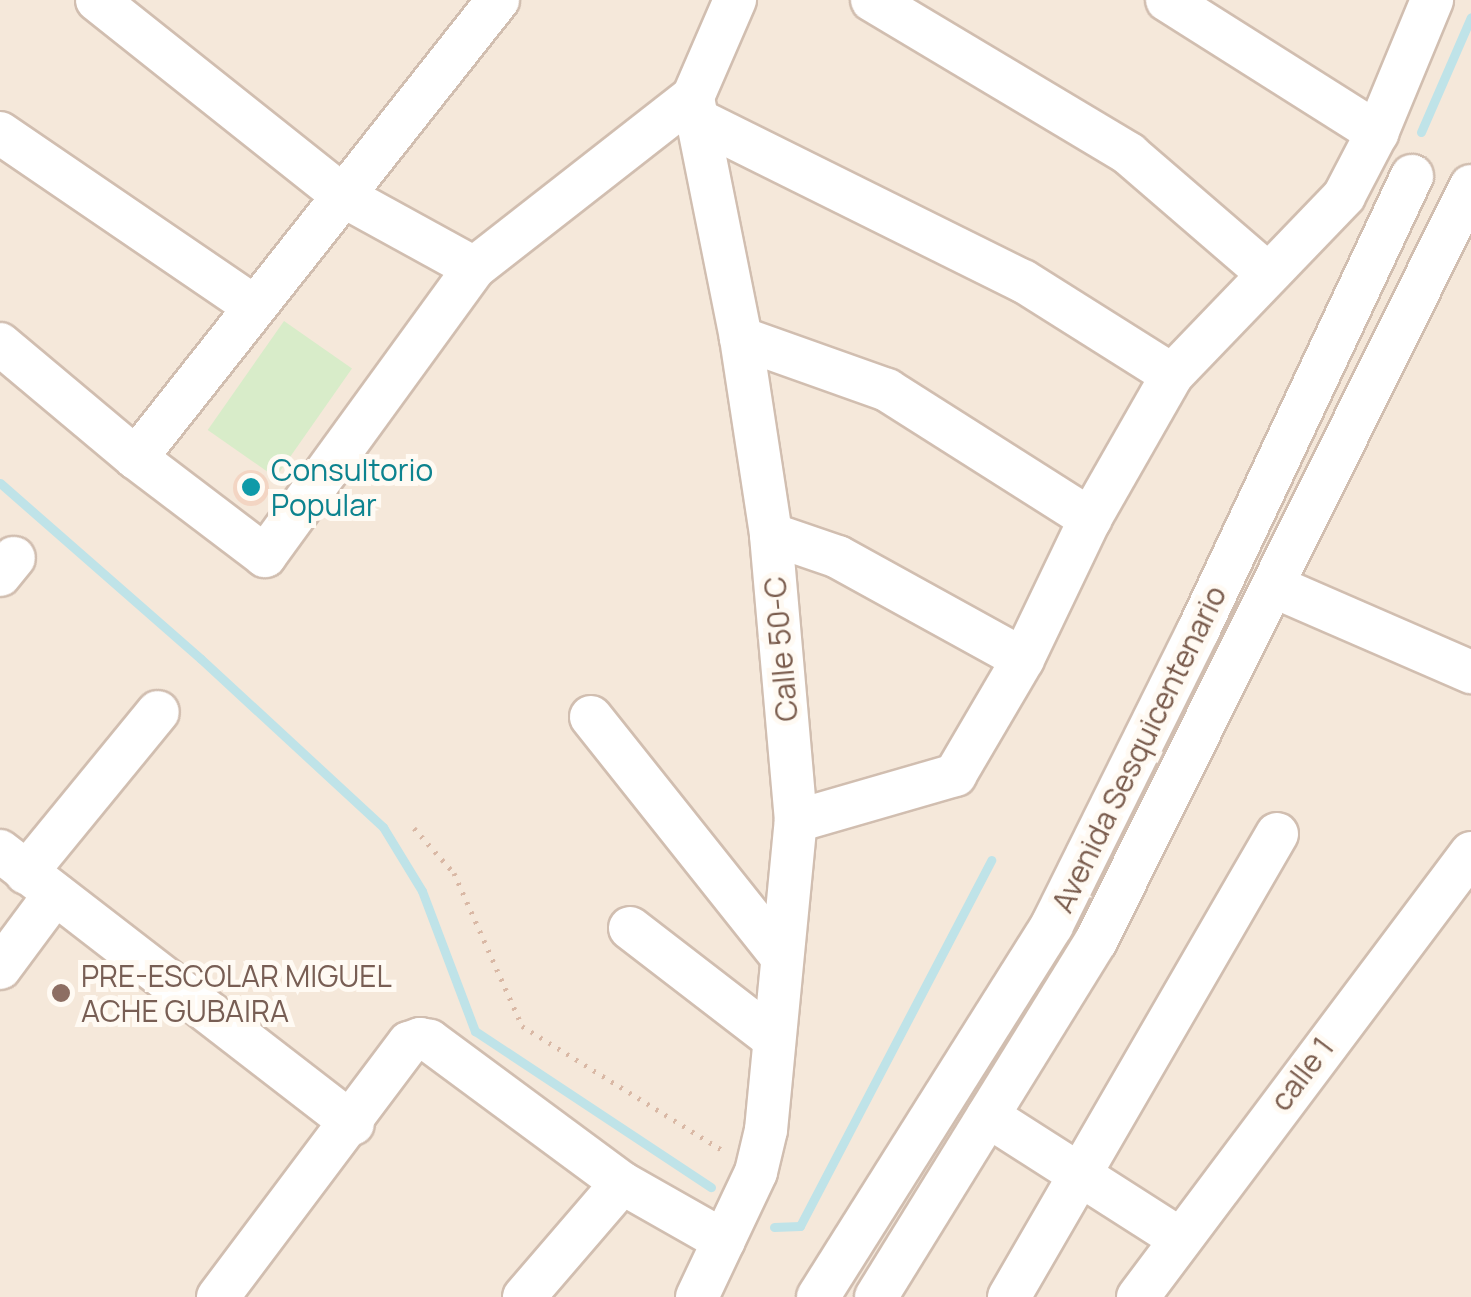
<!DOCTYPE html>
<html>
<head>
<meta charset="utf-8">
<style>
	body { margin:0 }
	#map { position:relative; width:1471px; height:1297px; overflow:hidden; background:#fdf6ec; font-family:Manrope,sans-serif }
	div>[style] { position:absolute }
	[style*='--x'] { left:calc(var(--x)*1px); top:calc(var(--y)*1px); width:calc(var(--w)*1px); rotate:calc(var(--a)*1deg) }
	.residential>* { inset:0; background:#f5e8da; transform-origin:0 0 }
	.green>* { inset:0; background:#d8ecc9; transform-origin:0 0 }
	.stream>* { height:9px; margin:-4.5px; padding:0 4.5px; transform-origin:4.5px; border-radius:4.5px; background:#bfe3e8 }
	.building>* { inset:0; background:#f3d5c3 }
	.round { border-radius:50% }
	.path>* { height:5px; margin-top:-2.5px; transform-origin:0; background:repeating-linear-gradient(90deg,#d9b8a5 0 2.5px,transparent 0 10.5px) }
	.roads { filter:drop-shadow(2px 0 #d1beb0) drop-shadow(-2px 0 #d1beb0) drop-shadow(0 2px #d1beb0) drop-shadow(0 -2px #d1beb0) }
	.minor>* { height:42px; margin:-21px; padding:0 21px; transform-origin:21px; border-radius:21px; background:#fff }
	.dots>* { width:28px; height:28px; translate:-50% -50%; box-sizing:border-box; border:5px solid #fffaf3; border-radius:50% }
	span { translate:-50% -50%; white-space:nowrap; text-align:center; line-height:1.15; -webkit-text-stroke:10px #fffaf3; paint-order:stroke }
	.culture-label { font-size:30px; color:#0d838f }
	.left { translate:0 -50%; text-align:left }
	.street-label { font-size:30px; color:#7a5c4d }
	.education-label { font-size:30px; color:#785e54 }
</style>
</head>
<body>
<div id="map">
	<div class="residential">
		<div style="left:0;top:0;width:1471px;height:1297px"></div>
	</div>
	<div class="green">
		<div style="left:284px;top:321px;width:83px;height:133px;rotate:35deg"></div>
	</div>
	<div class="stream">
		<div style="--x:1421;--y:132;--w:125;--a:-66.5"></div>
		<div style="--x:0;--y:483;--w:267;--a:41.2"></div>
		<div style="--x:201;--y:659;--w:248;--a:42.7"></div>
		<div style="--x:383;--y:827;--w:75;--a:58.6"></div>
		<div style="--x:422;--y:891;--w:150;--a:69.3"></div>
		<div style="--x:475;--y:1031;--w:283;--a:33.5"></div>
		<div style="--x:774;--y:1227;--w:26;--a:-2"></div>
		<div style="--x:800;--y:1226;--w:413;--a:-62.4"></div>
	</div>
	<div class="building">
		<div class="round" style="left:233px;top:470px;width:36px;height:36px"></div>
	</div>
	<div class="path">
		<div style="--x:414;--y:828;--w:60;--a:48.4"></div>
		<div style="--x:454;--y:873;--w:167;--a:66"></div>
		<div style="--x:522;--y:1026;--w:239;--a:31.8"></div>
	</div>
	<div class="roads">
		<div class="minor">
			<div style="--x:97;--y:0;--w:317;--a:38.5"></div>
			<div style="--x:345;--y:197;--w:147;--a:28.8"></div>
			<div style="--x:872;--y:0;--w:300;--a:30.9"></div>
			<div style="--x:1129;--y:154;--w:182;--a:40.8"></div>
			<div style="--x:1167;--y:0;--w:249;--a:32.3"></div>
			<div style="--x:700;--y:121;--w:360;--a:26.4"></div>
			<div style="--x:1023;--y:281;--w:176;--a:32.2"></div>
			<div style="--x:0;--y:133;--w:307;--a:34.3"></div>
			<div style="--x:741;--y:338;--w:155;--a:19.6"></div>
			<div style="--x:887;--y:390;--w:241;--a:32.4"></div>
			<div style="--x:0;--y:344;--w:177;--a:40"></div>
			<div style="--x:136;--y:458;--w:162;--a:37.2"></div>
			<div style="--x:265;--y:556;--w:356;--a:-54"></div>
			<div style="--x:474;--y:268;--w:278;--a:-38"></div>
			<div style="--x:136;--y:458;--w:584;--a:-51.68"></div>
			<div style="--x:771;--y:534;--w:71;--a:18.9"></div>
			<div style="--x:838;--y:557;--w:211;--a:28.9"></div>
			<div style="--x:0;--y:575;--w:22;--a:-51"></div>
			<div style="--x:1273;--y:586;--w:216;--a:23.5"></div>
			<div style="--x:591;--y:717;--w:305;--a:51.5"></div>
			<div style="--x:796;--y:821;--w:166;--a:-16.1"></div>
			<div style="--x:955;--y:775;--w:134;--a:-59.6"></div>
			<div style="--x:1023;--y:659;--w:155;--a:-64.4"></div>
			<div style="--x:1090;--y:519;--w:166;--a:-60.3"></div>
			<div style="--x:1172;--y:375;--w:248;--a:-46.1"></div>
			<div style="--x:1344;--y:196;--w:71;--a:-62.4"></div>
			<div style="--x:1377;--y:133;--w:144;--a:-67.5"></div>
			<div style="--x:0;--y:851;--w:446;--a:37.7"></div>
			<div style="--x:26;--y:873;--w:208;--a:-50.7"></div>
			<div style="--x:630;--y:928;--w:182;--a:37.6"></div>
			<div style="--x:0;--y:968;--w:92;--a:-53.4"></div>
			<div style="--x:988;--y:1116;--w:228;--a:32.6"></div>
			<div style="--x:218;--y:1297;--w:318;--a:-53.1"></div>
			<div style="--x:409;--y:1043;--w:12;--a:-20"></div>
			<div style="--x:420;--y:1039;--w:10;--a:11"></div>
			<div style="--x:430;--y:1041;--w:239;--a:36.5"></div>
			<div style="--x:622;--y:1183;--w:117;--a:29.6"></div>
			<div style="--x:524;--y:1297;--w:150;--a:-49.3"></div>
			<div style="--x:697;--y:1297;--w:138;--a:-64.7"></div>
			<div style="--x:756;--y:1172;--w:43;--a:-76.6"></div>
			<div style="--x:766;--y:1130;--w:310;--a:-84.5"></div>
			<div style="--x:796;--y:821;--w:288;--a:-95"></div>
			<div style="--x:771;--y:534;--w:198;--a:-98.7"></div>
			<div style="--x:741;--y:338;--w:246;--a:-101.3"></div>
			<div style="--x:693;--y:97;--w:106;--a:-66.6"></div>
			<div style="--x:818;--y:1297;--w:439;--a:-57.8"></div>
			<div style="--x:1052;--y:925;--w:328;--a:-63.6"></div>
			<div style="--x:1198;--y:631;--w:503;--a:-64.81"></div>
			<div style="--x:876;--y:1297;--w:418;--a:-58.3"></div>
			<div style="--x:1096;--y:941;--w:843;--a:-63.59"></div>
			<div style="--x:1009;--y:1297;--w:535;--a:-59.94"></div>
			<div style="--x:1138;--y:1297;--w:555;--a:-53.13"></div>
		</div>
	</div>
	<div class="dots">
		<div style="left:251px;top:487px;background:#0f9aa8"></div>
		<div style="left:61px;top:993px;background:#8d6e63"></div>
	</div>
	<div class="culture-label">
		<span class="left" style="left:271px;top:487px">Consultorio<br>Popular</span>
	</div>
	<div class="street-label">
		<span style="left:781px;top:649px;rotate:-95deg">Calle 50-C</span>
		<span style="left:1139px;top:749px;rotate:-64deg">Avenida Sesquicentenario</span>
		<span style="left:1302px;top:1074px;rotate:-53deg">calle 1</span>
	</div>
	<div class="education-label">
		<span class="left" style="left:81px;top:993px">PRE-ESCOLAR MIGUEL<br>ACHE GUBAIRA</span>
	</div>
</div>
</body>
</html>
